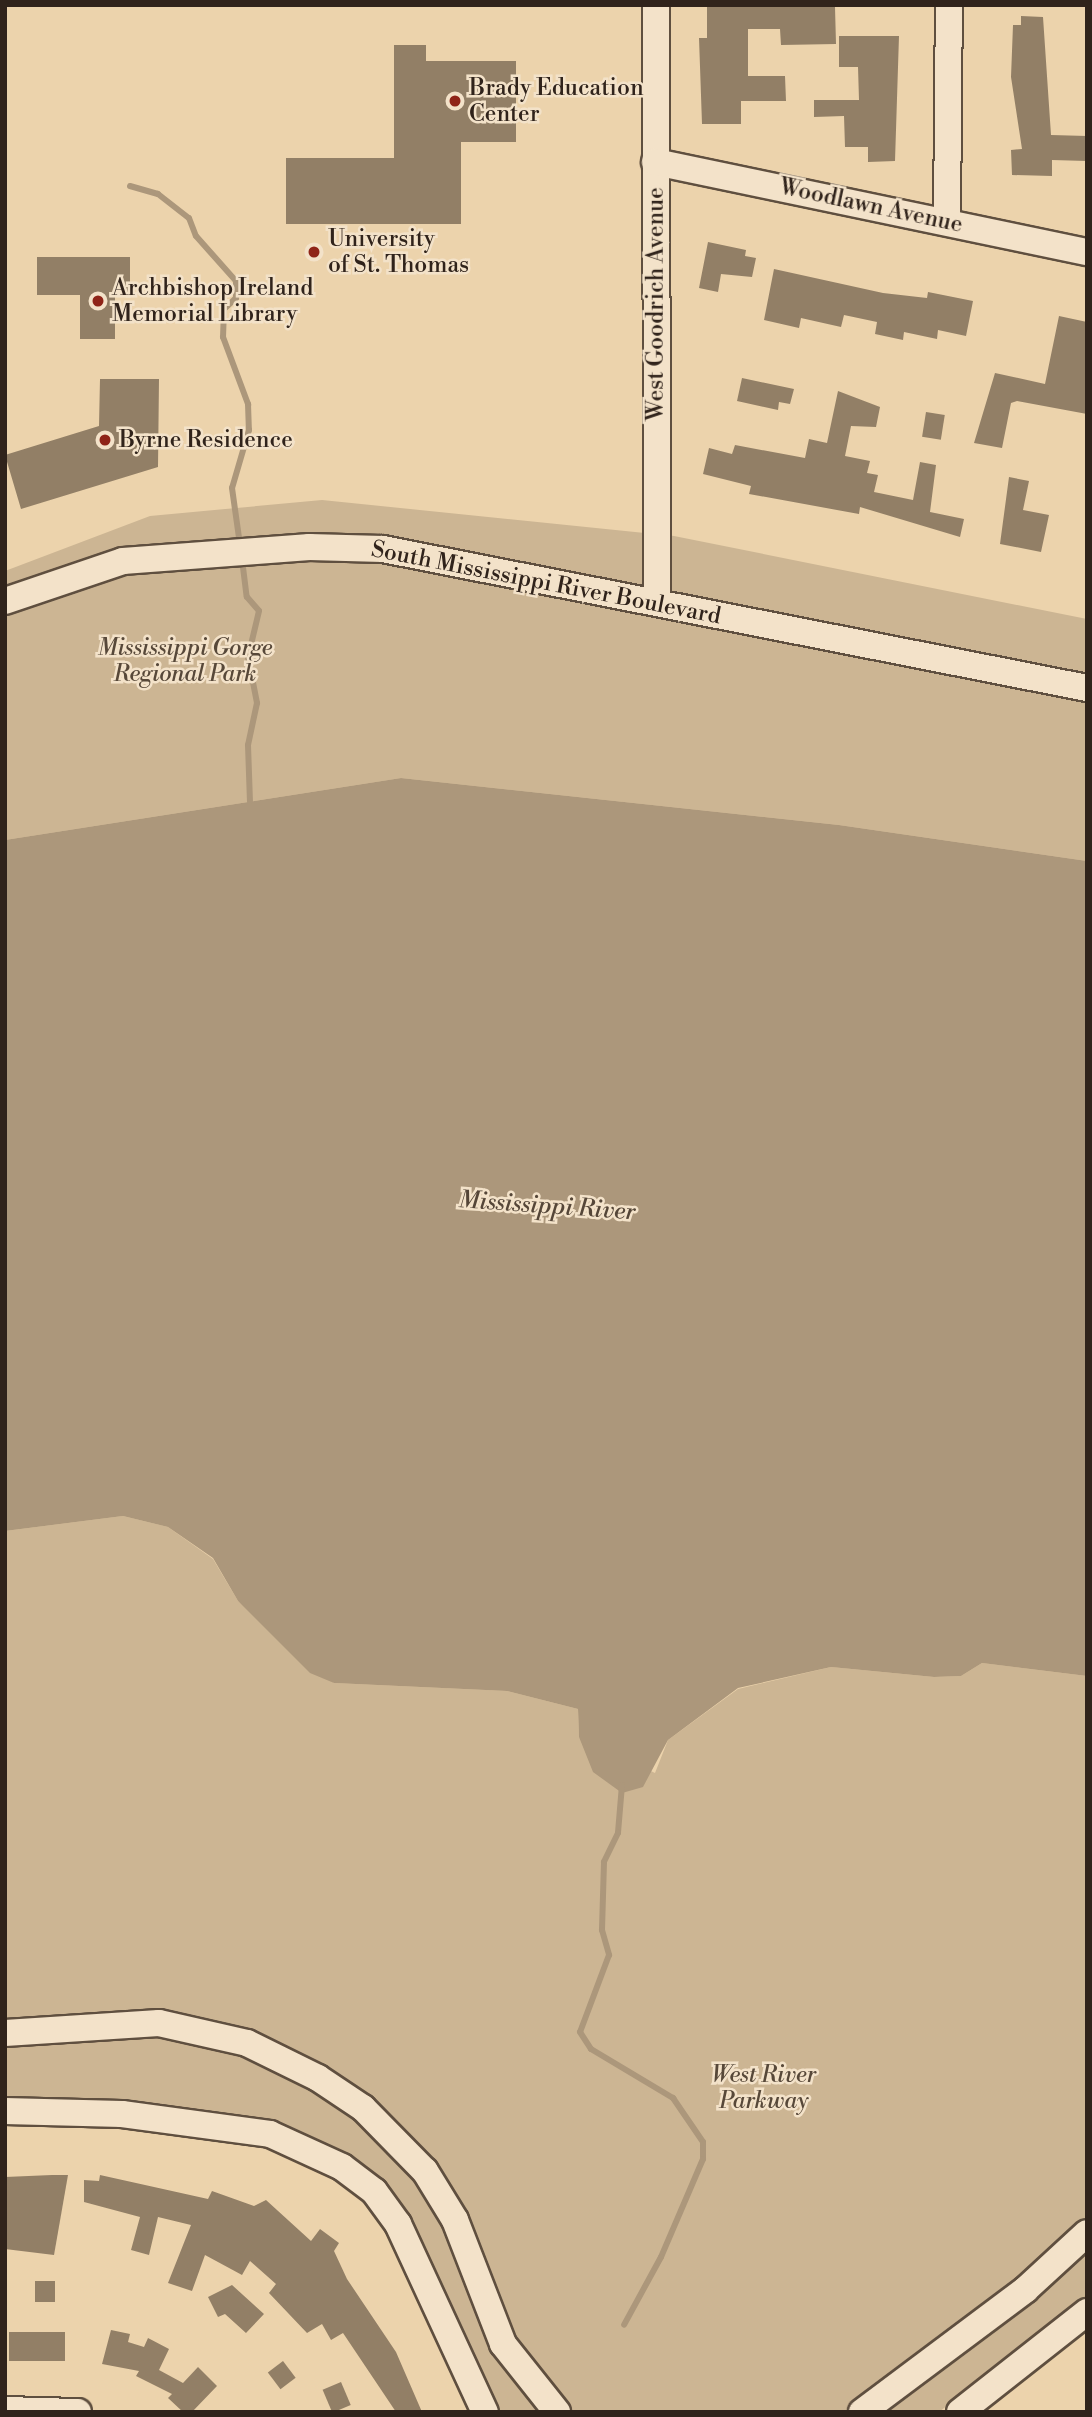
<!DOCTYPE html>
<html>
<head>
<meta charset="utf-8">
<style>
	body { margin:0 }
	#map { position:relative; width:1092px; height:2417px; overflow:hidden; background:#ecd3ac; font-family:"Libre Bodoni",serif }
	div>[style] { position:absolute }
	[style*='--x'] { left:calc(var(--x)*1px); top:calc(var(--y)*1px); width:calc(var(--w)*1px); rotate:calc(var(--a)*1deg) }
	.green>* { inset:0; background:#ccb593 }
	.water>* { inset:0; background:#ac977b }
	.stream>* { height:6px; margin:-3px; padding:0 3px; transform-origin:3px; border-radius:3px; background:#ac977b }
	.building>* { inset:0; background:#927f66; transform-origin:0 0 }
	.roads { filter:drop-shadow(2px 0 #5f4f3f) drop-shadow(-2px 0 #5f4f3f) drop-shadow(0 2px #5f4f3f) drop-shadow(0 -2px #5f4f3f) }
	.minor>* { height:26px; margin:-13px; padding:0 13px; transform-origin:13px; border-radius:13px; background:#f3e2c9 }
	.dots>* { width:19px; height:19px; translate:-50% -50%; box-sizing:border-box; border:4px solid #f3e2c9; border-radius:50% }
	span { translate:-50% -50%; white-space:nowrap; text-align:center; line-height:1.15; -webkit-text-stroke:5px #f3e2c9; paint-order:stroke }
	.poi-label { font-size:23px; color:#30231b }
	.left { translate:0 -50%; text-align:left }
	.street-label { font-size:23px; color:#30231b }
	.park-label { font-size:23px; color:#574839; font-style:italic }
	.water-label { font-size:24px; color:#554638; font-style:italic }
	.frame { position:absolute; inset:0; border:7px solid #30231b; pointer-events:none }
</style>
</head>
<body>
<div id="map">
	<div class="green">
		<div style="clip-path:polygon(322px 500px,674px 536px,1087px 619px,1087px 861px,839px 825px,401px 778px,5px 840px,5px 571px,150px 516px)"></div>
		<div style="clip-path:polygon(123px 1516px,168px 1527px,213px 1559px,238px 1601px,334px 1683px,507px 1691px,578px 1709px,579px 1737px,655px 1773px,668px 1740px,738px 1689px,831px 1667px,934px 1677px,961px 1676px,982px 1663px,1087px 1676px,1087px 2295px,939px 2412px,498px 2412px,409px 2217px,348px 2156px,273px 2122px,124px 2102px,5px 2098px,5px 1531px)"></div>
	</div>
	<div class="water">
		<div style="clip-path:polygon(401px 778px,839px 825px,1087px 861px,1087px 1676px,982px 1663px,961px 1676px,934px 1677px,831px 1667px,738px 1688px,668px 1740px,643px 1787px,622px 1793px,593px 1772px,579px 1737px,578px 1709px,507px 1691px,334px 1683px,310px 1673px,238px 1601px,213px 1558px,168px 1527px,123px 1516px,5px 1531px,5px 840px)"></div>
	</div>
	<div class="stream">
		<div style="--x:130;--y:186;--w:29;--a:16"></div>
		<div style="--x:158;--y:194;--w:39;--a:38"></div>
		<div style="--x:189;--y:218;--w:19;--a:69"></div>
		<div style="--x:196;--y:236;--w:60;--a:48.4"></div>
		<div style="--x:236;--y:281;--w:17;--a:90"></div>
		<div style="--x:236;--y:298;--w:16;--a:137"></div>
		<div style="--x:224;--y:309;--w:28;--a:92"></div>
		<div style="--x:223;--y:337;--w:72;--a:69.5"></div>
		<div style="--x:248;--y:404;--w:26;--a:88"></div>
		<div style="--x:249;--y:430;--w:60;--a:106.3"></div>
		<div style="--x:232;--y:488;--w:58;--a:82"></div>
		<div style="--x:242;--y:559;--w:38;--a:83"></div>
		<div style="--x:247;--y:597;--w:18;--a:49"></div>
		<div style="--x:259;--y:611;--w:47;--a:103.4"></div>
		<div style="--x:248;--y:657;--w:47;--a:78.9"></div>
		<div style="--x:257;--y:703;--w:43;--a:102.1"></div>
		<div style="--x:248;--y:745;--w:56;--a:88"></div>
		<div style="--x:622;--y:1785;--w:48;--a:94.8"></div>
		<div style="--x:618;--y:1833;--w:32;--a:116"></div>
		<div style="--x:604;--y:1862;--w:68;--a:91.7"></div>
		<div style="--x:602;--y:1930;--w:26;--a:74"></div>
		<div style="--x:609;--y:1955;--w:82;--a:110.6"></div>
		<div style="--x:580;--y:2032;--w:20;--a:57"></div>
		<div style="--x:591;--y:2049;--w:96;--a:30.9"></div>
		<div style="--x:673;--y:2098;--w:53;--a:55.7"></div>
		<div style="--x:703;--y:2142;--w:17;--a:90"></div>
		<div style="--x:703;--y:2159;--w:107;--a:113.2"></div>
		<div style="--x:661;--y:2257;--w:77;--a:118.6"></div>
	</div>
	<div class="building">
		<div style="clip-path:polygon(707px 5px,835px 7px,836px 44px,781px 45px,780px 29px,748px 29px,748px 76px,785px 76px,786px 101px,741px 101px,741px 124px,702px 124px,699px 38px,707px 38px)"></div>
		<div style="clip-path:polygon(1021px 16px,1043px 17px,1051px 135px,1087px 136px,1087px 161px,1052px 160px,1052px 176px,1012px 175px,1011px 150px,1022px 149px,1011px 77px,1013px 25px,1021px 25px)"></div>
		<div style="clip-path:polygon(839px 36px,899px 36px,895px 161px,868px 162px,868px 147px,845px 147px,844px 116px,814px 117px,814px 100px,859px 100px,858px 67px,839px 67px)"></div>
		<div style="clip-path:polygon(394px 45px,426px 45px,426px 61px,516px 61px,516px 142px,461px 142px,461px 224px,286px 224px,286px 158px,394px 158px)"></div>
		<div style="clip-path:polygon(708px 242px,746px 250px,745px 256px,756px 258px,752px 277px,721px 274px,718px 292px,699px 288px)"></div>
		<div style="clip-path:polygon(37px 257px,130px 257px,130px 295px,115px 295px,115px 339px,80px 339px,80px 295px,37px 295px)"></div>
		<div style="clip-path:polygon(774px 269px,883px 293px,927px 298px,928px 292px,973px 301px,966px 336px,938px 330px,937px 339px,904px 332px,903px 340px,875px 334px,877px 322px,844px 315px,841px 327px,801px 318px,799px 328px,764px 320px)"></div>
		<div style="clip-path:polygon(1059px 316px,1087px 322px,1087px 414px,1017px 401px,1011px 403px,1002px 448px,974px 443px,995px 373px,1045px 384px)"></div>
		<div style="clip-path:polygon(742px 378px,794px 389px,790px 404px,779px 402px,778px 410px,737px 401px)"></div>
		<div style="clip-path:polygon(100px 379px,159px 379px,158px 467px,21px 509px,5px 455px,99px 426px)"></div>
		<div style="clip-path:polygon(838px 391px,880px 407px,876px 427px,851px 426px,845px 456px,870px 461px,867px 473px,878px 475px,874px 492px,913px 500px,920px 462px,936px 465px,930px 512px,964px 519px,960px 537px,860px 507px,859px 514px,749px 494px,751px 486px,703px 474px,709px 448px,732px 454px,735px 445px,805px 458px,809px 439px,827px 443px)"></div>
		<div style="left:926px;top:412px;width:19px;height:25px;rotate:9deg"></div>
		<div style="clip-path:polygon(1009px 477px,1029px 481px,1023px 510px,1049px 515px,1041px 552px,1000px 544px)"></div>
		<div style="clip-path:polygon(52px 2175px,68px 2175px,54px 2255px,5px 2249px,5px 2177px)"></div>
		<div style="clip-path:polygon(100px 2175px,208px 2199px,212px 2191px,254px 2206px,266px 2200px,311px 2241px,320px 2229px,339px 2243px,334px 2251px,347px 2279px,396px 2352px,422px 2412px,396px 2412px,343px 2333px,331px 2340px,322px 2324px,307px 2333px,269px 2293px,276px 2284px,250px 2261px,242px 2275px,205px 2255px,192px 2291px,168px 2283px,191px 2225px,158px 2217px,149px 2255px,131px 2250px,140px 2217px,84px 2202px,84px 2180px,99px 2181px)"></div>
		<div style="left:35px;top:2281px;width:20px;height:21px"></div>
		<div style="clip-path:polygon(232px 2285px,264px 2314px,246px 2333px,225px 2314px,218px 2317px,208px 2297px)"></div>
		<div style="clip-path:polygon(111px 2330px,130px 2334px,128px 2342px,144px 2347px,148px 2338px,169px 2349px,159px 2370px,183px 2383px,198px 2367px,217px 2386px,192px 2412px,183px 2412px,168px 2398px,172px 2394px,136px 2376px,139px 2371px,102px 2364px)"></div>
		<div style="left:9px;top:2332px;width:56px;height:29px"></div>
		<div style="left:283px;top:2361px;width:21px;height:19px;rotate:53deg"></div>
		<div style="left:341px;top:2382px;width:25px;height:20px;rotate:67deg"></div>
	</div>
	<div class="roads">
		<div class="minor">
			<div style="--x:656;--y:5;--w:597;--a:89.9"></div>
			<div style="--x:655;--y:162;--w:441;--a:11.8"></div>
			<div style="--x:947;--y:221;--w:216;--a:-89.5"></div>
			<div style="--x:5;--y:601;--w:125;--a:-18.7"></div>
			<div style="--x:123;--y:561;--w:187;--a:-4.3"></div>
			<div style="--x:309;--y:547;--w:74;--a:1.5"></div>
			<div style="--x:383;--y:549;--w:718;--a:11.17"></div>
			<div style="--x:5;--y:2033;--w:154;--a:-3.7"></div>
			<div style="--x:159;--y:2023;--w:90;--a:12.8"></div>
			<div style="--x:247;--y:2043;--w:79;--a:26.2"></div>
			<div style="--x:318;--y:2078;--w:54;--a:33.7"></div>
			<div style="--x:363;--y:2108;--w:88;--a:45.5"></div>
			<div style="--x:425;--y:2171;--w:57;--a:58.5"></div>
			<div style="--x:455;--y:2220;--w:133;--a:68.8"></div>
			<div style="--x:503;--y:2344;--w:87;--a:51.5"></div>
			<div style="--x:5;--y:2111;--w:117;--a:1.5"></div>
			<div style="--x:122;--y:2114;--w:149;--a:7.7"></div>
			<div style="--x:270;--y:2134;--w:79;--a:24.6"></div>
			<div style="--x:342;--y:2167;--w:40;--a:37"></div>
			<div style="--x:374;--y:2191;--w:41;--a:54"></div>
			<div style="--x:398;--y:2224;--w:207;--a:65.2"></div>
			<div style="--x:5;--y:2410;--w:73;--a:1.6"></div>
			<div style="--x:862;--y:2412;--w:204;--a:-36.8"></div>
			<div style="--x:1025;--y:2290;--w:84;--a:-42.6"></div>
			<div style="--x:960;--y:2412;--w:162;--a:-38.2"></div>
		</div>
	</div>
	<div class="dots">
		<div style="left:455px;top:101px;background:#8f2418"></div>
		<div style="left:314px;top:252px;background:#8f2418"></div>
		<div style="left:98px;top:301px;background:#8f2418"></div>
		<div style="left:105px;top:440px;background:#8f2418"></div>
	</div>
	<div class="poi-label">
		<span class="left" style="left:469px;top:101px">Brady Education<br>Center</span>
		<span class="left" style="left:328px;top:252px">University<br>of St. Thomas</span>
		<span class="left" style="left:112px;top:301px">Archbishop Ireland<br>Memorial Library</span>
		<span class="left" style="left:119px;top:440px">Byrne Residence</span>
	</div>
	<div class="street-label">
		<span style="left:871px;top:206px;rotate:12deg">Woodlawn Avenue</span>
		<span style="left:656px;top:304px;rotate:-90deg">West Goodrich Avenue</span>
		<span style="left:546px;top:583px;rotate:11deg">South Mississippi River Boulevard</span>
	</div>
	<div class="park-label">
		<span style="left:185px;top:661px">Mississippi Gorge<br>Regional Park</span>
		<span style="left:764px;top:2088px">West River<br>Parkway</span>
	</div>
	<div class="water-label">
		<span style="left:547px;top:1207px;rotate:4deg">Mississippi River</span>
	</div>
	<div class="frame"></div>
</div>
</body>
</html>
